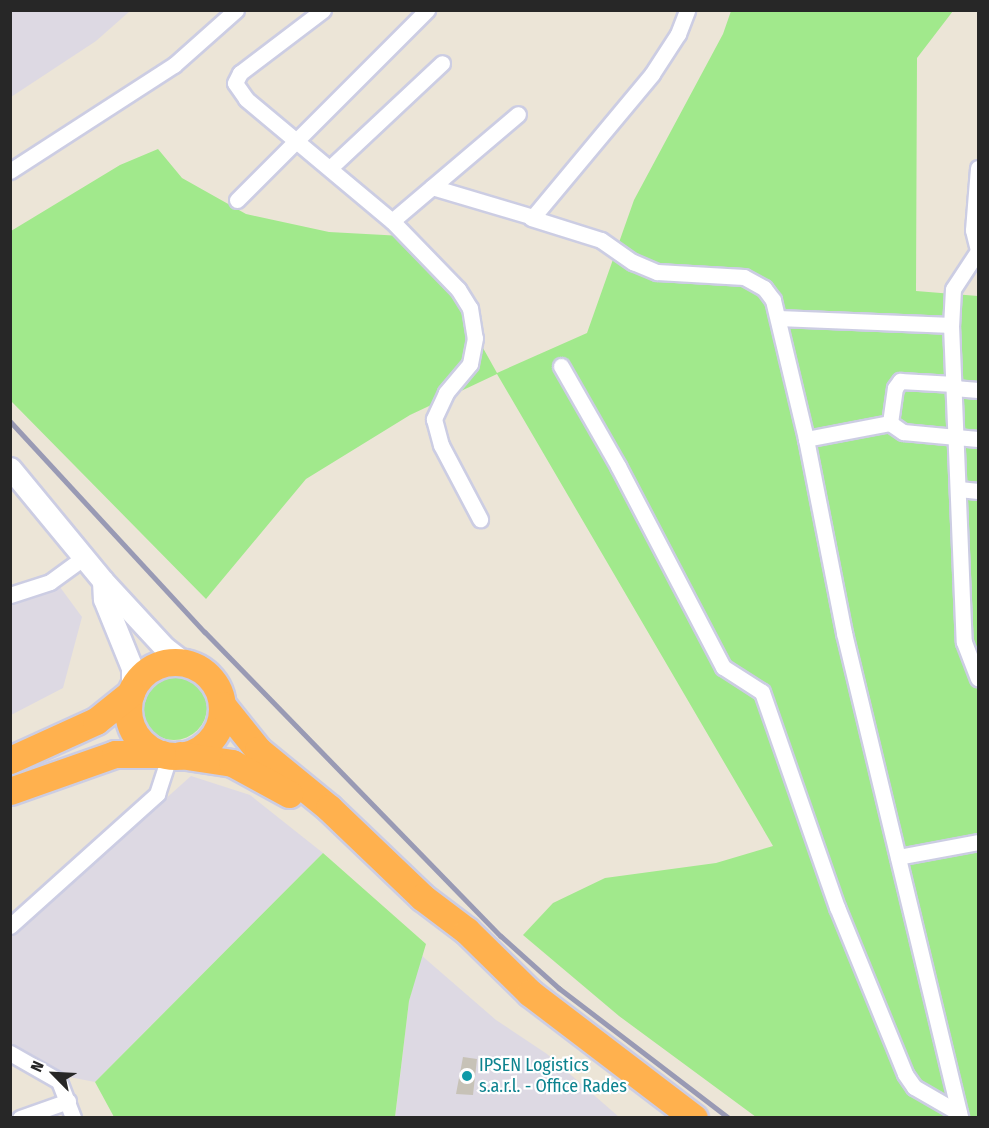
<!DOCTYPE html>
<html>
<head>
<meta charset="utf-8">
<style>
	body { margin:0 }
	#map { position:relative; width:989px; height:1128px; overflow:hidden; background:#ece5d7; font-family:"Fira Sans Condensed",sans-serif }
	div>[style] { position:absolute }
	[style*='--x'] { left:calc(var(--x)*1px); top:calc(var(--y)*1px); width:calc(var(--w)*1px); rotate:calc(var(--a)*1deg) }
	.industrial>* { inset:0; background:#ddd9e3 }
	.green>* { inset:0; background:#a1e98c }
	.round { border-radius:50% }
	.building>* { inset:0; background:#c7c2b7 }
	.roads { filter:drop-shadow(2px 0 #cccde3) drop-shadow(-2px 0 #cccde3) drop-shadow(0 2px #cccde3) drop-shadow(0 -2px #cccde3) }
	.street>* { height:15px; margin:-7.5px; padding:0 7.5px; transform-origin:7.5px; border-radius:7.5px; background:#fff }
	.secondary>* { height:21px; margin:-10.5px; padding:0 10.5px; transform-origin:10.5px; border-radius:10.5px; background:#fff }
	.highway>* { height:27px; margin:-13.5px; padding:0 13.5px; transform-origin:13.5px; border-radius:13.5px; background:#ffb14e }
	.highway>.ring { margin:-13.5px; padding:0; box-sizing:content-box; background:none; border:27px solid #ffb14e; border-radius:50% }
	.rail>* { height:4.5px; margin:-2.25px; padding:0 2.25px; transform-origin:2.25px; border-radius:2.25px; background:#999ab4 }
	.dots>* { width:16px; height:16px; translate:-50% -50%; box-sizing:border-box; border:3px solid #fff; border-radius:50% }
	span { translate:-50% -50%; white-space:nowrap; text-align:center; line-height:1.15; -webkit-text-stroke:4.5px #fff; paint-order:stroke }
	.culture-label { font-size:18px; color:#0d838f }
	.left { translate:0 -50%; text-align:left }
	.frame { position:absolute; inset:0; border:12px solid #272727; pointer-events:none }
	.north { position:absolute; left:24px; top:1044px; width:60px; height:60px; -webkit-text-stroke:4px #fff; paint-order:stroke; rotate:294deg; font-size:16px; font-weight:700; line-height:24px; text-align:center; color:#272727 }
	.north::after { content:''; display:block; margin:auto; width:21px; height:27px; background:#272727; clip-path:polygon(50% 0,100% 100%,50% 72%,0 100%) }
</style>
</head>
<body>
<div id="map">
	<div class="industrial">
		<div style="clip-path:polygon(11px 10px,130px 10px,130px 11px,96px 41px,11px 97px)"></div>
		<div style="clip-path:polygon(54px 571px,60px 587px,82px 617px,63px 688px,11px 715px,10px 586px)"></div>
		<div style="clip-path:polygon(191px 776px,250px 795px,323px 853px,95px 1082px,38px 1071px,11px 1047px,10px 938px)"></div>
		<div style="clip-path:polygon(421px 955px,496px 1020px,547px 1054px,619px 1117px,395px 1118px,409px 1001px)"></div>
	</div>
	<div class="green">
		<div style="clip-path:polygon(731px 11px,953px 11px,917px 58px,916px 291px,978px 296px,978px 1117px,756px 1117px,619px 1016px,523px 935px,553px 903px,605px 878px,716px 863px,773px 846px,497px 374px,410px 415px,306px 479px,206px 599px,11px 401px,11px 231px,120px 165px,158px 149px,182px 178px,246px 214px,329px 232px,421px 237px,497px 373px,587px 333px,634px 200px,723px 34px)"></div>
		<div class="round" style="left:141px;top:674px;width:66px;height:66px"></div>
		<div style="clip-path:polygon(323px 853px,426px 944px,409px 1001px,395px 1117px,114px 1117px,95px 1082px)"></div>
	</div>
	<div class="building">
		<div style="clip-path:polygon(463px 1057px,477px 1059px,473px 1095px,456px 1094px)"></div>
	</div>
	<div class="roads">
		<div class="street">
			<div style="--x:323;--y:10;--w:104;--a:142.8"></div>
			<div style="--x:240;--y:73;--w:11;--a:117"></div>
			<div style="--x:235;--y:83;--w:19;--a:55"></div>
			<div style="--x:246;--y:99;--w:190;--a:39.9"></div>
			<div style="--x:392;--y:221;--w:165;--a:-40.3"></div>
			<div style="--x:331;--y:167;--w:152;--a:-43.1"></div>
			<div style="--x:978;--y:168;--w:62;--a:94.6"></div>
			<div style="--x:973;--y:230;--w:21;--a:76"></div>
			<div style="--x:10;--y:171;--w:195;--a:-32.9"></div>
			<div style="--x:174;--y:65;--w:83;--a:-41.6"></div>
			<div style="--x:432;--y:187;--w:105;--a:16.5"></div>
			<div style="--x:533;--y:217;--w:186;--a:-50.2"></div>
			<div style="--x:652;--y:74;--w:48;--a:-57"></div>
			<div style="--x:678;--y:34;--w:26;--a:-69"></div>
			<div style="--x:237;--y:200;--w:269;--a:-45"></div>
			<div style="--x:531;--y:218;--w:73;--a:17.4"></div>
			<div style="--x:601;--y:240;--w:39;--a:35"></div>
			<div style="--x:633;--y:262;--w:26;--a:23"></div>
			<div style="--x:657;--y:272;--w:87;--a:3.3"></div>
			<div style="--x:744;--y:277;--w:23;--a:29"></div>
			<div style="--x:764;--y:288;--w:15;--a:53"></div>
			<div style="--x:773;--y:300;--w:143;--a:76.6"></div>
			<div style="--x:806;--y:439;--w:198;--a:78.9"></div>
			<div style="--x:844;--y:633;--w:499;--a:76.5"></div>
			<div style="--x:392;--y:221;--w:95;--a:45.9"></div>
			<div style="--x:458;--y:289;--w:22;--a:58"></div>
			<div style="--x:470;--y:308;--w:30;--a:81"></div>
			<div style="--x:475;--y:338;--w:26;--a:101"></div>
			<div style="--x:470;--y:364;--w:38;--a:130"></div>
			<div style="--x:446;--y:393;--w:29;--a:115"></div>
			<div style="--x:434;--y:419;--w:27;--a:75"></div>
			<div style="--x:441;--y:445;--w:84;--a:62.2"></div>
			<div style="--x:978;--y:251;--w:45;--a:123.3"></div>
			<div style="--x:953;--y:289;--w:36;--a:93"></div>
			<div style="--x:951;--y:325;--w:317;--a:87.7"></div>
			<div style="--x:964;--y:642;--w:39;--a:69"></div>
			<div style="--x:779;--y:318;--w:172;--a:2.3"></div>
			<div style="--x:561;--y:366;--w:115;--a:60.3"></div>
			<div style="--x:618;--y:466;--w:227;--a:62.4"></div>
			<div style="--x:723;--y:667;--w:46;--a:32.7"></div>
			<div style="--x:762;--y:692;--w:228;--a:70.8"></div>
			<div style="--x:837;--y:907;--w:180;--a:67.8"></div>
			<div style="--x:905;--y:1074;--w:16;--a:55"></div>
			<div style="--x:914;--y:1087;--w:52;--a:30"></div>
			<div style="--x:954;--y:388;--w:24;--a:5"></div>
			<div style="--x:890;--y:423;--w:16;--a:35"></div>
			<div style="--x:903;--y:432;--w:75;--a:5.3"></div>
			<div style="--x:806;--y:439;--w:86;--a:-10.8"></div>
			<div style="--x:890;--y:423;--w:35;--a:-82"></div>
			<div style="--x:895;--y:388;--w:9;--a:-54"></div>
			<div style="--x:900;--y:381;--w:54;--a:3.2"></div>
			<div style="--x:959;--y:489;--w:19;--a:6"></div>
			<div style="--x:10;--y:595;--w:42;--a:-18"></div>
			<div style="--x:50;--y:582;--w:41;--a:-36"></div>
			<div style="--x:898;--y:857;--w:81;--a:-10.6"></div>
			<div style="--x:10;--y:926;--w:198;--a:-41.9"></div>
			<div style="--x:157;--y:794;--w:40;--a:-72"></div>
			<div style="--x:10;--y:1053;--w:56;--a:29.7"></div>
			<div style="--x:59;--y:1081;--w:40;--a:69"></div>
			<div style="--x:20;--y:1118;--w:51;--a:-19.5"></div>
		</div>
		<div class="secondary">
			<div style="--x:10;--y:468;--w:146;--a:50.5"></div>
			<div style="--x:103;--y:581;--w:91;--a:47.2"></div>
			<div style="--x:165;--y:648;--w:25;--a:37"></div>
			<div style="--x:103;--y:581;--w:18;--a:87"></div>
			<div style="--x:104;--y:599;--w:74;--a:67.9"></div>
			<div style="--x:132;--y:668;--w:21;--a:90"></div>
		</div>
		<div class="highway">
			<div class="ring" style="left:128px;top:662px;width:67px;height:67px"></div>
			<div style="--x:222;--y:705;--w:58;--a:51.3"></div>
			<div style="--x:258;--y:750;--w:92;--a:39.2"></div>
			<div style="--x:329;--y:808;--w:129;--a:43.7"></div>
			<div style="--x:422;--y:897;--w:56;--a:37.1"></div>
			<div style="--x:467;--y:931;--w:88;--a:44.5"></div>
			<div style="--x:530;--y:993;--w:206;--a:37.3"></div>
			<div style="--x:180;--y:755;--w:53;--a:8.7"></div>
			<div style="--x:232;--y:763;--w:65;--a:28.5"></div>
			<div style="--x:10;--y:760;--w:94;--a:-24.4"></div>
			<div style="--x:96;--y:721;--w:45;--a:-38.7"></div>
			<div style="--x:10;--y:791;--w:111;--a:-19.4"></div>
			<div style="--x:115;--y:754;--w:47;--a:0"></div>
		</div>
	</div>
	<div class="rail">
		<div style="--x:10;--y:421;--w:287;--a:47.3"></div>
		<div style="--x:205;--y:632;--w:424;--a:45.8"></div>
		<div style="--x:501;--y:936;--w:78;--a:41.9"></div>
		<div style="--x:559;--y:988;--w:214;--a:37.4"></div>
	</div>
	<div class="dots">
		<div style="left:467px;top:1076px;background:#0f9aa8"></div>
	</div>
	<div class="culture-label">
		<span class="left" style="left:479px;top:1076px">IPSEN Logistics<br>s.a.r.l. - Office Rades</span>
	</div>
	<div class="frame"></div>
	<div class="north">N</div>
</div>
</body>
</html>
